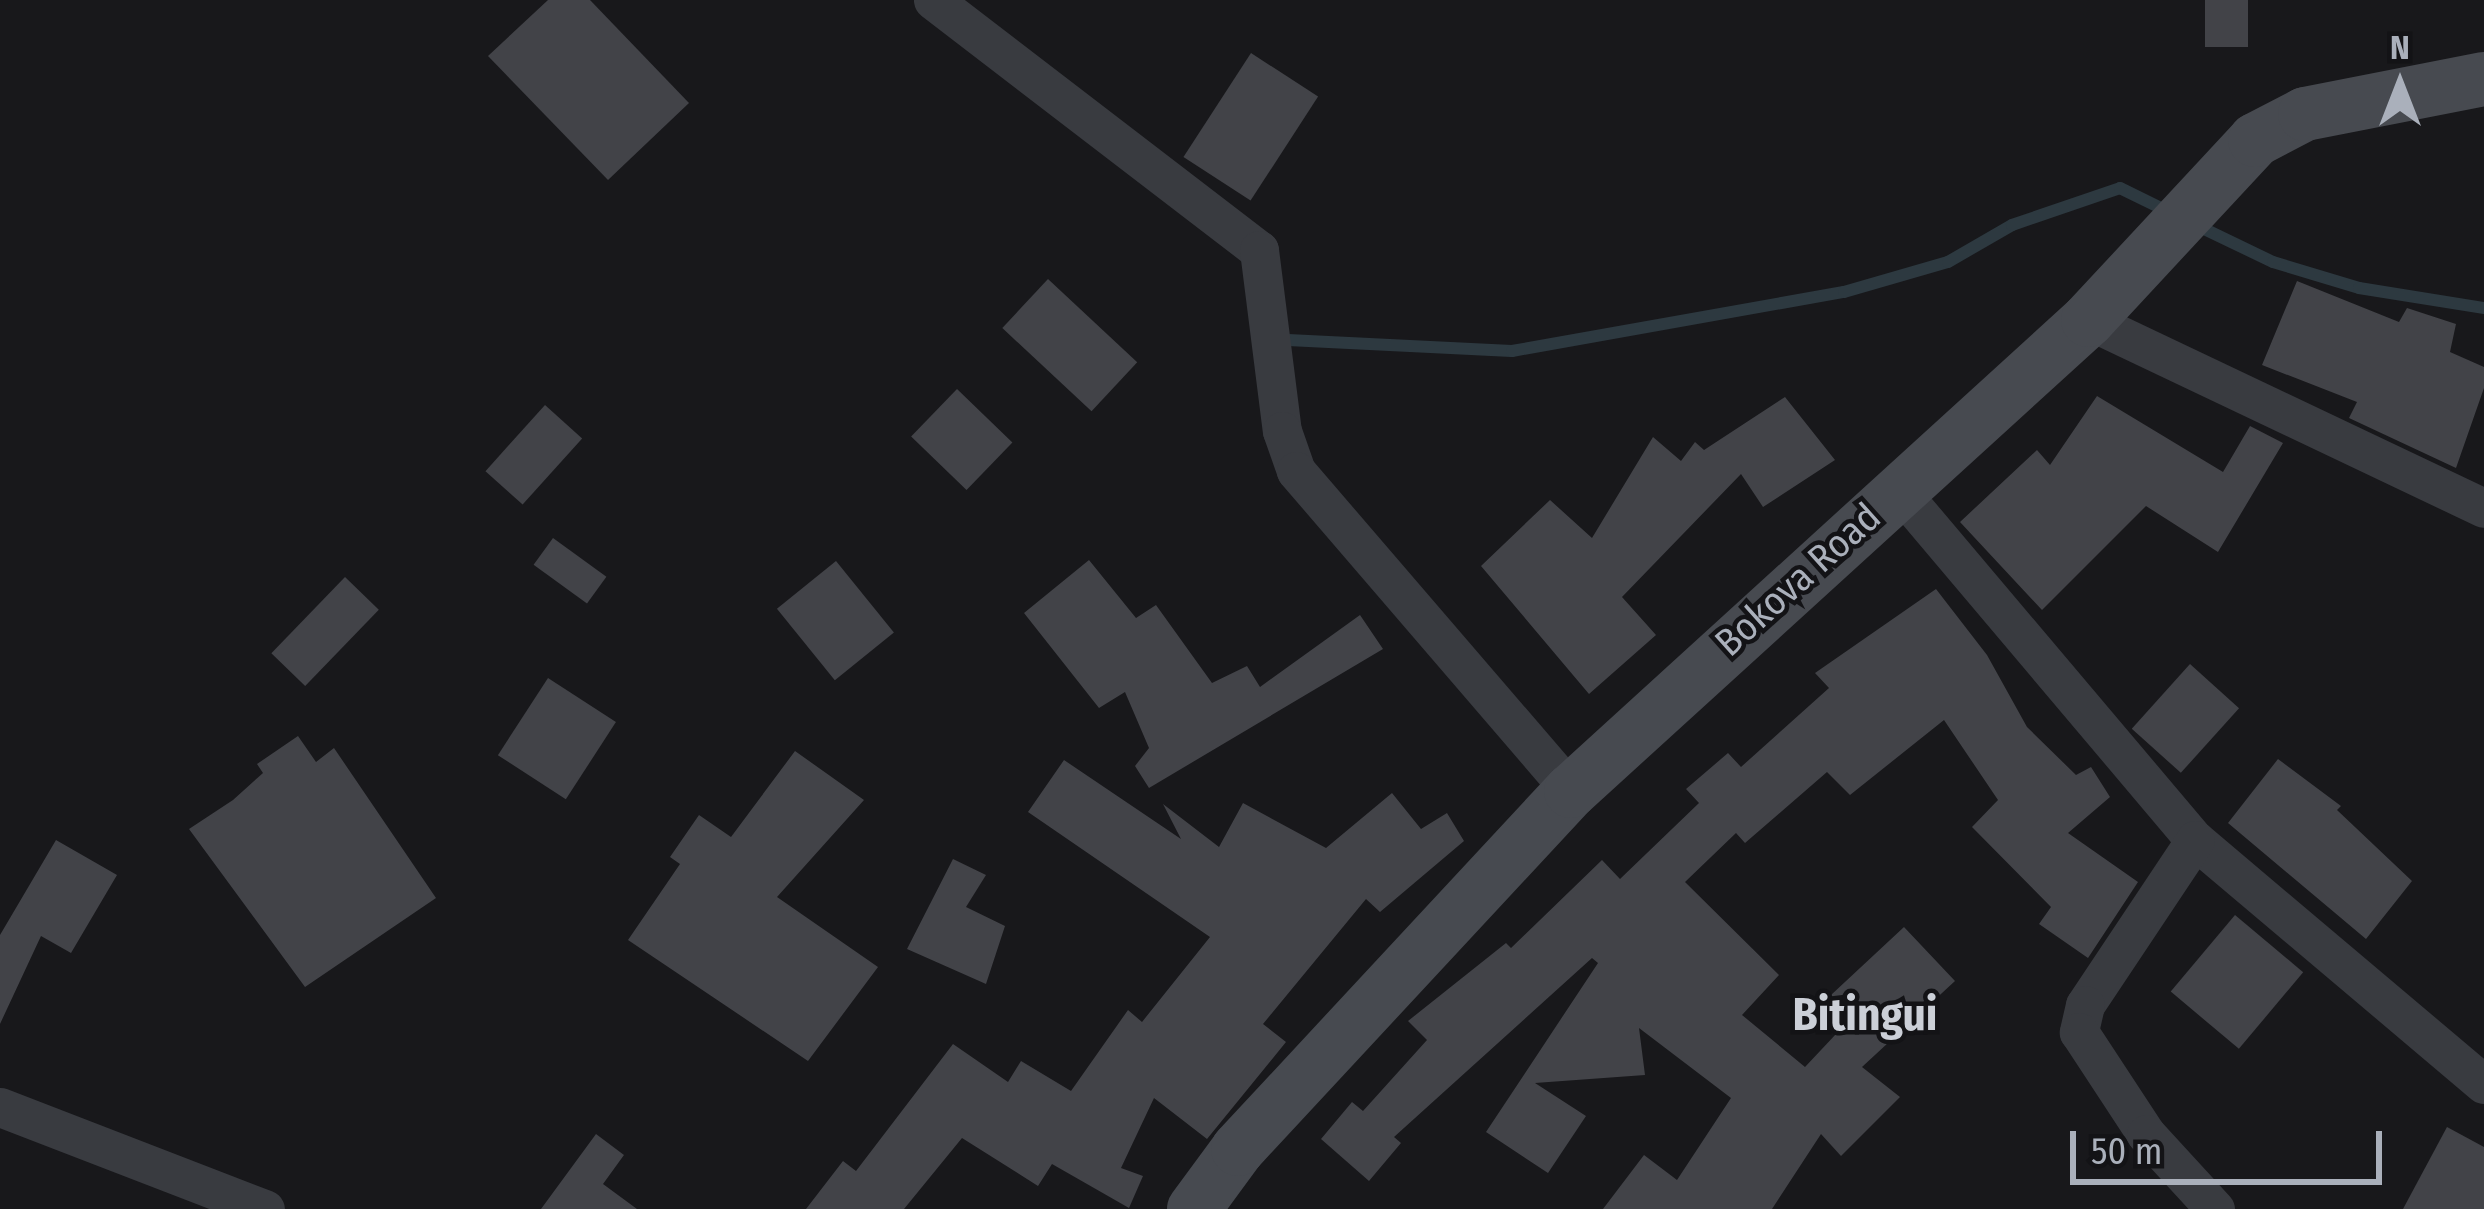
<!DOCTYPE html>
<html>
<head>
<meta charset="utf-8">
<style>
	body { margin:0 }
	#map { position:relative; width:2484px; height:1209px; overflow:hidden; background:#18181b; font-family:"Fira Sans Condensed",sans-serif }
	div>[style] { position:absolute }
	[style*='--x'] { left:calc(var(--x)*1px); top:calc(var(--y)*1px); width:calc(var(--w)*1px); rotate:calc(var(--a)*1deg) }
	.stream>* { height:12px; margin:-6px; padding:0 6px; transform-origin:6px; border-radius:6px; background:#2d3940 }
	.building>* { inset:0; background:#424348; transform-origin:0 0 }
	.street>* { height:39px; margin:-19.5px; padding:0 19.5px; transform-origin:19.5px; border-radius:19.5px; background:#393b40 }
	.secondary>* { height:54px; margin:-27px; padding:0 27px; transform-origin:27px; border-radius:27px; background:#474a50 }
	span { translate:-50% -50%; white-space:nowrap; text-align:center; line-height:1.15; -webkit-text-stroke:9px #131316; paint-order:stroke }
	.street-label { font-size:39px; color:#aab0bb }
	.quarter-label { font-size:45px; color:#cbcfd7; font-weight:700 }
	.north { position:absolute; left:2340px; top:24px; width:120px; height:120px; -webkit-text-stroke:9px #131316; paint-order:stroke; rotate:0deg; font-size:33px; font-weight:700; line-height:48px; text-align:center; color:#aab0bb }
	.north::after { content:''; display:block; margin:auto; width:42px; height:54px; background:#aab0bb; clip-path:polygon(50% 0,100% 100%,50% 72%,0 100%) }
	.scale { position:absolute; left:2070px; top:1131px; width:312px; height:54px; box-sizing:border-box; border:6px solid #aab0bb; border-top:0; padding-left:15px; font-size:36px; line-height:42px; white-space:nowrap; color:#aab0bb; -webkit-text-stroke:9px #131316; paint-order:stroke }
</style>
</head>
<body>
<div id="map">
	<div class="stream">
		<div style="--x:2196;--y:225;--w:85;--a:25.7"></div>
		<div style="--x:2273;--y:262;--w:90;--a:16.8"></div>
		<div style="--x:2359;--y:288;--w:127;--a:9.1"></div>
		<div style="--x:1288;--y:340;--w:224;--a:2.8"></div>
		<div style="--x:1512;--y:351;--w:337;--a:-10.1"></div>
		<div style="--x:1844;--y:292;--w:108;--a:-16.1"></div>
		<div style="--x:1948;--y:262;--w:74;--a:-30"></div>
		<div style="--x:2012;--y:225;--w:114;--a:-18.9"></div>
		<div style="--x:2120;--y:188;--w:52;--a:26.1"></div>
	</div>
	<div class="building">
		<div style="clip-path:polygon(548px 0,590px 0,689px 103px,608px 180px,488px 56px)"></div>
		<div style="left:2205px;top:0;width:43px;height:47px"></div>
		<div style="left:1251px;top:53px;width:80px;height:124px;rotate:33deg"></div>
		<div style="left:1048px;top:279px;width:122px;height:67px;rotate:43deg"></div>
		<div style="clip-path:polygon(2297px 281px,2399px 322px,2407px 308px,2456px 324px,2450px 352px,2484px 367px,2484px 388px,2456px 468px,2349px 418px,2357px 402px,2262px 365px)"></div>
		<div style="left:957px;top:389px;width:77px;height:66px;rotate:44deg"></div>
		<div style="clip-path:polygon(2097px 396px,2223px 472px,2250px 426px,2283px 443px,2218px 552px,2146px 506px,2042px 610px,1960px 522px,2037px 450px,2050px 465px)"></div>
		<div style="clip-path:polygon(1785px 397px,1835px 460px,1763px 507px,1741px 474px,1622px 597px,1656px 635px,1589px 694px,1481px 566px,1550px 500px,1592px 538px,1653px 437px,1681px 461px,1695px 442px,1704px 450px)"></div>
		<div style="left:545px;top:405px;width:50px;height:89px;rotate:42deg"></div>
		<div style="left:553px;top:538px;width:66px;height:33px;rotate:36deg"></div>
		<div style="clip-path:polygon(1089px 560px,1136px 618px,1156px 605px,1212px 683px,1247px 666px,1260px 687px,1360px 615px,1383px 649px,1149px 788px,1135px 766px,1149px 748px,1125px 692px,1099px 708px,1024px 613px)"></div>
		<div style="left:836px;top:561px;width:92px;height:76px;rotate:51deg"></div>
		<div style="left:345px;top:577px;width:47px;height:106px;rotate:44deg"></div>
		<div style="clip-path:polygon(1936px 589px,1987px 655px,2027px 727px,2076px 775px,2091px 767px,2110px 797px,2068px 833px,2138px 882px,2088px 958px,2039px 924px,2051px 907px,1972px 827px,1998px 800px,1944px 720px,1850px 795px,1827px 772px,1745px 843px,1736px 833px,1685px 882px,1779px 975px,1742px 1015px,1805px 1067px,1852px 1017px,1831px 995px,1904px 927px,1955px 981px,1862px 1067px,1900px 1097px,1841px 1156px,1821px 1134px,1772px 1209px,1603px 1209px,1644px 1155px,1677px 1180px,1731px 1098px,1639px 1028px,1645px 1075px,1535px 1083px,1586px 1116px,1548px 1173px,1486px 1132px,1598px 963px,1592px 958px,1394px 1137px,1401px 1143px,1369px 1181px,1321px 1139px,1352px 1102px,1363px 1111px,1427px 1040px,1408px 1021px,1506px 943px,1511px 948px,1602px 860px,1620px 879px,1699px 803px,1686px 789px,1728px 753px,1741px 767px,1829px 688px,1815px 673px)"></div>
		<div style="left:2190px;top:664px;width:66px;height:87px;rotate:42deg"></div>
		<div style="left:548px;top:678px;width:81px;height:92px;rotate:33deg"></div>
		<div style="clip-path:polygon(298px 736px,316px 762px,334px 748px,436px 898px,305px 987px,189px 829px,233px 800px,263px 773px,257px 764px)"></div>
		<div style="clip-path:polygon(795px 751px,864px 800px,777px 897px,878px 967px,808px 1061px,628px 940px,680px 864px,670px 857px,699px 815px,731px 837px)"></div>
		<div style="clip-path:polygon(2278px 759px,2341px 806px,2337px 810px,2412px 881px,2366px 939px,2228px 823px)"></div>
		<div style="clip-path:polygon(1064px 760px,1181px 839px,1163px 804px,1219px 847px,1243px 803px,1326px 848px,1392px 793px,1421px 829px,1447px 813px,1464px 841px,1380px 912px,1366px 899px,1263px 1024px,1286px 1042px,1207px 1139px,1154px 1098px,1121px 1168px,1143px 1176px,1129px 1208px,1052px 1164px,1038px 1186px,962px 1138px,904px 1209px,806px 1209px,843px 1161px,856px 1171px,953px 1044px,1008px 1082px,1021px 1061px,1071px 1091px,1128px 1010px,1142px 1022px,1210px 937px,1028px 812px)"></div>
		<div style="clip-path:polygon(56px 840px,117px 875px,71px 953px,41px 936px,0 1024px,0 935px)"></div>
		<div style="clip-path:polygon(953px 859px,986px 875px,966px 907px,1005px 926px,986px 984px,907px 949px)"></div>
		<div style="left:2235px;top:915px;width:89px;height:100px;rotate:40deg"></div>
		<div style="clip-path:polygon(2447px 1127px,2484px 1147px,2484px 1209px,2403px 1209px)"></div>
		<div style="clip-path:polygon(596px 1134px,624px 1155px,603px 1184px,637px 1209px,541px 1209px)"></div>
	</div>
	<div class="street">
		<div style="--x:933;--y:0;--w:411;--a:37.5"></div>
		<div style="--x:1259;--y:250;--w:182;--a:82.8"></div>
		<div style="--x:1282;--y:431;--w:42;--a:70.7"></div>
		<div style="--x:1296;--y:471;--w:422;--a:49.3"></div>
		<div style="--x:2088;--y:320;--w:438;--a:25.4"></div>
		<div style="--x:1898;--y:489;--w:460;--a:49.8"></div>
		<div style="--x:2195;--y:840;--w:378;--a:40.2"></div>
		<div style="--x:2195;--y:840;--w:198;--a:123.7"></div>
		<div style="--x:2085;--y:1005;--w:28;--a:103"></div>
		<div style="--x:2079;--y:1032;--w:122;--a:56.7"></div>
		<div style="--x:2146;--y:1134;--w:102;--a:47.4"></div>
		<div style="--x:0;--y:1107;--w:284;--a:21.1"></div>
	</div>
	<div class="secondary">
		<div style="--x:1194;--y:1209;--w:74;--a:-53.7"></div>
		<div style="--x:1238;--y:1149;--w:489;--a:-47.1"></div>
		<div style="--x:1571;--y:791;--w:699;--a:-42.33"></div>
		<div style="--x:2088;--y:320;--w:246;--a:-47.1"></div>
		<div style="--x:2255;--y:140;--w:56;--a:-27.5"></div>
		<div style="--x:2305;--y:114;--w:182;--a:-11.1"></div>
	</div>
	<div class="street-label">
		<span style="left:1798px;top:580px;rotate:-42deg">Bokova Road</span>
	</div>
	<div class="quarter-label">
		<span style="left:1865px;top:1016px">Bitingui</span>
	</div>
	<div class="north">N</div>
	<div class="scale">50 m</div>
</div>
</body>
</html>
